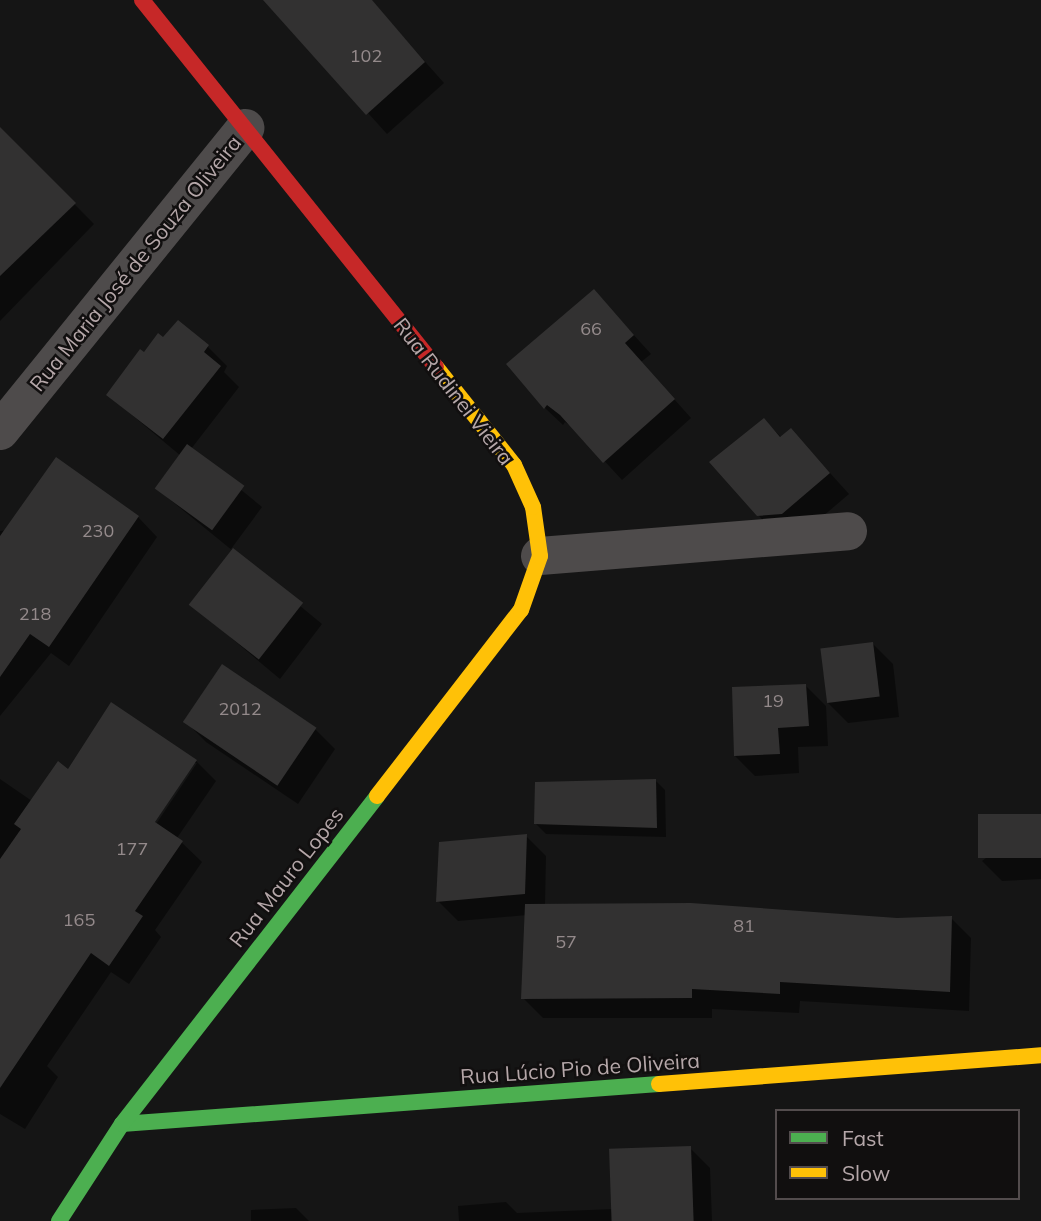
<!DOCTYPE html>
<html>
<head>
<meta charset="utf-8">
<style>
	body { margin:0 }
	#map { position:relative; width:1041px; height:1221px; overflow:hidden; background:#151515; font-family:Mulish,sans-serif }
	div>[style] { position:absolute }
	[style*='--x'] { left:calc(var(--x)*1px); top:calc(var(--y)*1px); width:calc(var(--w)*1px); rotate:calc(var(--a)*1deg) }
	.shadow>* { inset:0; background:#0007 }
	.building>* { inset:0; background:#323131; transform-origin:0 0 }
	.street>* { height:38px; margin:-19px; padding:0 19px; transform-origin:19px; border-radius:19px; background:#4e4b4b }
	.fast>* { height:16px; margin:-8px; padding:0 8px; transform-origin:8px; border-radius:8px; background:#4caf50 }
	.slow>* { height:16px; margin:-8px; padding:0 8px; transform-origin:8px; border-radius:8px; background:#ffc107 }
	.jam>* { height:16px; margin:-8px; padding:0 8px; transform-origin:8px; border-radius:8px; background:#c62828 }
	span { translate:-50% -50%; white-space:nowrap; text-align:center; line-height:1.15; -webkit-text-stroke:5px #110f0f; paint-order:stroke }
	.number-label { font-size:18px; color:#948a8b }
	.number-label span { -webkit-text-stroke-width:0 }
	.street-label { font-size:21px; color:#b5a7a9 }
	.legend { position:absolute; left:775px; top:1109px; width:245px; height:91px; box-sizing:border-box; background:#110f0f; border:2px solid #534c4d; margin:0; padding:9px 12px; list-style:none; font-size:21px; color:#b5a7a9 }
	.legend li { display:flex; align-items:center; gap:14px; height:35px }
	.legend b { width:35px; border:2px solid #534c4d }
</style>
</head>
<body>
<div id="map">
	<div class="shadow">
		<div style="clip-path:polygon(266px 0,370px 0,444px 83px,387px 134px)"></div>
		<div style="clip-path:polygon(10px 139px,94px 224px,0 321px,0 141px)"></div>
		<div style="clip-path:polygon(594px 291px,651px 354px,641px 362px,691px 418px,622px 480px,575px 429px,565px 422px,563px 425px,545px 408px,508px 365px)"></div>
		<div style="clip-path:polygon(163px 339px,208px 347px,227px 366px,224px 372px,239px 387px,191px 449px,262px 507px,231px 549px,322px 624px,280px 679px,192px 605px,233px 551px,157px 489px,181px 456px,108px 395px)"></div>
		<div style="clip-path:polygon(764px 420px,782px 438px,791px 430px,849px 494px,802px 534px,778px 536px,758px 515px)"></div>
		<div style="clip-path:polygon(138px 517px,157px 537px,69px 666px,51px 653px,0 716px,0 531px)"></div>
		<div style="clip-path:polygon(873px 644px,893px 664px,899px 717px,848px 723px,828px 703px)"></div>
		<div style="clip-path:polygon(806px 686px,826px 706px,828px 746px,798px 747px,799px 773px,755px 776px,735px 756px)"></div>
		<div style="clip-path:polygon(evenodd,112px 705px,196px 761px,216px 781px,177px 838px,202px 862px,155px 930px,161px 937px,129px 984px,111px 972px,47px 1066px,58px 1077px,25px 1129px,0 1114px,0 779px,32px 801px,69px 771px,112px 705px,193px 763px,197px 763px,152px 830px,149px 828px,193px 763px)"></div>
		<div style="clip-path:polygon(186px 722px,315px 729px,335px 749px,298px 804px,206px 742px)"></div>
		<div style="clip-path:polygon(655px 780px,665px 790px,666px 837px,546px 834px,536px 824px)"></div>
		<div style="clip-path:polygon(1041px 815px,1041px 879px,1002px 881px,982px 861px)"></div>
		<div style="clip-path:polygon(526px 836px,546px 856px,545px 905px,897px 920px,951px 918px,971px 938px,969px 1011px,800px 1001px,799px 1013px,712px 1009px,712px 1018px,543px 1018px,523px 998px,527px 915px,458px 921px,438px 901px)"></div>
		<div style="clip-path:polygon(690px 1148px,710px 1168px,712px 1221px,459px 1221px,458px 1206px,506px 1202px,517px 1213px,613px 1209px)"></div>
		<div style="clip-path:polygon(296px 1208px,309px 1221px,251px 1221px,251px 1210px)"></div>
	</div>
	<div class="building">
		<div style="clip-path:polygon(263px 0,372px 0,425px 62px,366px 115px)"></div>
		<div style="clip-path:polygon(0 127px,76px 203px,0 276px)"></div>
		<div style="clip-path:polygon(594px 289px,634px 335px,625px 343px,675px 399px,603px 463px,560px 415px,547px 405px,544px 409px,506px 364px)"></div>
		<div style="clip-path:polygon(178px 320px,209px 345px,204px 352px,221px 366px,163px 439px,106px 395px,140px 349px,144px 352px,158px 333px,163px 337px)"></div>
		<div style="clip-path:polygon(764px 418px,780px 437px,791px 428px,830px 473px,782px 514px,757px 516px,709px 462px)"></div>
		<div style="left:187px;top:444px;width:71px;height:55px;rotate:36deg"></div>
		<div style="clip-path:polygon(56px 457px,139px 516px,49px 647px,30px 634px,0 677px,0 536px)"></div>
		<div style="left:233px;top:548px;width:89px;height:72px;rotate:38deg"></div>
		<div style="left:873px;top:642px;width:55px;height:53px;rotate:83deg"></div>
		<div style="left:222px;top:664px;width:114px;height:70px;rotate:34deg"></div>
		<div style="clip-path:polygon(806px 684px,809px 726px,778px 728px,780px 754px,734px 756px,732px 687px)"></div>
		<div style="clip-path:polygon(111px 702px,197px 760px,155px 822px,183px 841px,135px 911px,143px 916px,109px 966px,91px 953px,0 1088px,0 859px,21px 829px,14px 824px,58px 761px,68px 769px)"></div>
		<div style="clip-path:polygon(656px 779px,657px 828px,534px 824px,535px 782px)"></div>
		<div style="left:1041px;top:814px;width:44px;height:63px;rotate:90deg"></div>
		<div style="clip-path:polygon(527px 834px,525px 894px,436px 902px,439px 842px)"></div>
		<div style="clip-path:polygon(691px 903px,897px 918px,952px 916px,950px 992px,780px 982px,780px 994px,692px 989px,692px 998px,521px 999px,525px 904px)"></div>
		<div style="left:691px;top:1146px;width:75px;height:82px;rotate:88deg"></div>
	</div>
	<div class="street">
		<div style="--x:0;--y:431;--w:390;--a:-51"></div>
		<div style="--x:540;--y:556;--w:309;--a:-4.6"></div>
	</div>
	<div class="fast">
		<div style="--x:122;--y:1124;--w:538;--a:-4.26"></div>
		<div style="--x:59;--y:1221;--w:116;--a:-57"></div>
		<div style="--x:122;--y:1124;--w:415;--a:-52.1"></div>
	</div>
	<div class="slow">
		<div style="--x:377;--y:796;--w:235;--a:-52.3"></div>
		<div style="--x:521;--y:610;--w:57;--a:-70.6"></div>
		<div style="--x:540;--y:556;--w:49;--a:-98.1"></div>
		<div style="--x:533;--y:507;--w:46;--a:-114.3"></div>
		<div style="--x:514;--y:465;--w:125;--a:-128.5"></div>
		<div style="--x:659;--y:1084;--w:383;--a:-4.3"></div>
	</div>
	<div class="jam">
		<div style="--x:142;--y:0;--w:470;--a:51.3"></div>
	</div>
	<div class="number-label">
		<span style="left:366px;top:56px">102</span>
		<span style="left:591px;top:329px">66</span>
		<span style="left:98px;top:531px">230</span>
		<span style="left:35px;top:614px">218</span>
		<span style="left:773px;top:701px">19</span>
		<span style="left:240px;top:709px">2012</span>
		<span style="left:132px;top:849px">177</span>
		<span style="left:79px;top:920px">165</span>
		<span style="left:744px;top:926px">81</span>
		<span style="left:566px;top:942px">57</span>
	</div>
	<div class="street-label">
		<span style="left:135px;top:263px;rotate:-51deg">Rua Maria José de Souza Oliveira</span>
		<span style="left:454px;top:391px;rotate:52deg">Rua Rudinei Vieira</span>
		<span style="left:286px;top:877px;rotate:-52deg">Rua Mauro Lopes</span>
		<span style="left:580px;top:1068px;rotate:-4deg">Rua Lúcio Pio de Oliveira</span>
	</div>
	<ul class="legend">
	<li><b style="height:9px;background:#4caf50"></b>Fast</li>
	<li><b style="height:9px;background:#ffc107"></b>Slow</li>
	</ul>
</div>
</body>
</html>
